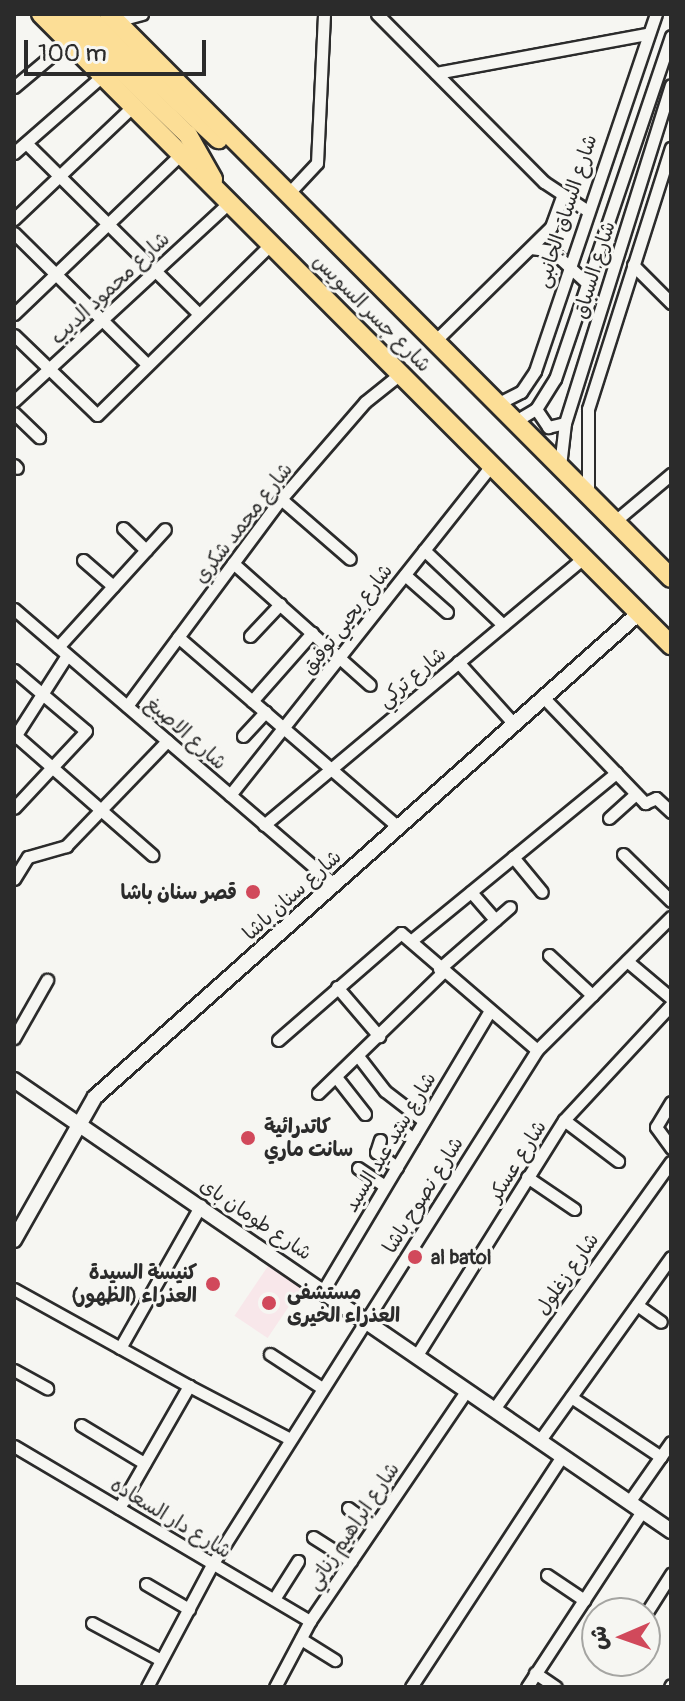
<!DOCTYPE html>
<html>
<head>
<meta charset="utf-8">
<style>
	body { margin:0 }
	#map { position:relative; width:685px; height:1701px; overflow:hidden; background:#f6f6f2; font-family:Pangolin,"Playpen Sans Arabic",sans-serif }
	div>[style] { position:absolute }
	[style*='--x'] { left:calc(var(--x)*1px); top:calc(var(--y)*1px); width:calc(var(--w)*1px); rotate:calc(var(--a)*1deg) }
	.built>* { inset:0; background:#f8e7ea; transform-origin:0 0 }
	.roads { filter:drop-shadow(2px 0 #2b2b2b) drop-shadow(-2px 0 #2b2b2b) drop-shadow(0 2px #2b2b2b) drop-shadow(0 -2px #2b2b2b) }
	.minor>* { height:11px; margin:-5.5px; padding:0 5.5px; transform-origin:5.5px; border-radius:5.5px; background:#f6f6f2 }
	.tertiary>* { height:14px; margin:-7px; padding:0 7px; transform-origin:7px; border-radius:7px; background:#f6f6f2 }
	.primary>* { height:18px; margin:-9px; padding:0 9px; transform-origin:9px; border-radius:9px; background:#fcde96 }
	.dots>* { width:22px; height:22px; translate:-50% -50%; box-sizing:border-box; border:4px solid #f6f6f2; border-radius:50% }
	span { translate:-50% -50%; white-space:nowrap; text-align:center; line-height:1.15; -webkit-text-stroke:6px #f6f6f2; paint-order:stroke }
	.street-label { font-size:20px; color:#2b2b2b }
	.poi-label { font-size:20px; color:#2b2b2b; font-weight:700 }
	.right { translate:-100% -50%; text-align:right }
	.left { translate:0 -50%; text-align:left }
	.frame { position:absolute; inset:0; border:16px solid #2b2b2b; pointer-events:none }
	.north { position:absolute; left:581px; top:1597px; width:80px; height:80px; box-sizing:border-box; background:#f6f6f2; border:2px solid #a5a5a2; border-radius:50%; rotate:268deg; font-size:22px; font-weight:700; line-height:32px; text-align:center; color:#2b2b2b }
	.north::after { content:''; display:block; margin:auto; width:28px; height:36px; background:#d1495b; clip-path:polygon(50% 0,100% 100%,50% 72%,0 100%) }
	.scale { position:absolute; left:24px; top:40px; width:182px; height:36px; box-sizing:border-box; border:4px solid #2b2b2b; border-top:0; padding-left:10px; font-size:24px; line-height:28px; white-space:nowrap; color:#2b2b2b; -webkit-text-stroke:6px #f6f6f2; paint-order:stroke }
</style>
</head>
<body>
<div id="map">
	<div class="built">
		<div style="left:268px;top:1266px;width:40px;height:60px;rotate:34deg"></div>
	</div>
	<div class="roads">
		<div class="minor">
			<div style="--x:377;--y:14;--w:237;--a:45.2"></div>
			<div style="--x:544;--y:182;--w:49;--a:33.4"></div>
			<div style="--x:116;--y:21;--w:27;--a:-15"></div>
			<div style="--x:436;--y:73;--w:214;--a:-10.5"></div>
			<div style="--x:14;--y:87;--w:72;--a:-39.9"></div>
			<div style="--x:26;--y:143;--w:243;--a:44.7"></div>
			<div style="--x:14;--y:153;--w:118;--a:-41.2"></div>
			<div style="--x:288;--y:194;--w:42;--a:-46.9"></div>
			<div style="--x:317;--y:163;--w:149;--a:-87.3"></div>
			<div style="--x:14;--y:219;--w:166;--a:-43.5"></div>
			<div style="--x:14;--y:233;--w:187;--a:44.6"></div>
			<div style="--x:531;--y:248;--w:21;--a:8"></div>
			<div style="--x:552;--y:251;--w:47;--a:42.4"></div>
			<div style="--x:633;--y:265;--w:54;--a:45"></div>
			<div style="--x:14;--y:314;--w:233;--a:-43.8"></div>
			<div style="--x:14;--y:335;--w:115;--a:43.9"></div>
			<div style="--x:97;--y:415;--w:245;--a:-44.5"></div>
			<div style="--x:435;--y:341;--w:163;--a:-44.5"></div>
			<div style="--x:551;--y:227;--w:32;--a:-70"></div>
			<div style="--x:14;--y:401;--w:295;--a:-42.7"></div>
			<div style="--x:497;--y:404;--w:27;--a:-27"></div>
			<div style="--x:521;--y:392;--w:25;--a:-56"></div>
			<div style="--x:535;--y:371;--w:377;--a:-71.3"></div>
			<div style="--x:536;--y:409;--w:22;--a:56"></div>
			<div style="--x:548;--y:427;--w:17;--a:-13"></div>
			<div style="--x:14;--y:413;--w:35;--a:44"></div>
			<div style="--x:514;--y:422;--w:26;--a:-31"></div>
			<div style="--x:536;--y:409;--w:36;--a:-58"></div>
			<div style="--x:555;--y:379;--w:362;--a:-71.3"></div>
			<div style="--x:14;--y:465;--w:4;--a:45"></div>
			<div style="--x:560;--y:466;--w:43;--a:-83.4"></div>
			<div style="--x:565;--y:423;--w:354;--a:-72.6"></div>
			<div style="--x:588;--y:491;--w:82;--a:-90"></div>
			<div style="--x:588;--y:409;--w:274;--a:-72.4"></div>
			<div style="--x:281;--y:499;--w:91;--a:41"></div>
			<div style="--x:614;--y:522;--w:75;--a:-40.1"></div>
			<div style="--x:123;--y:528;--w:32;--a:44"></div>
			<div style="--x:424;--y:550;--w:109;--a:43.5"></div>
			<div style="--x:83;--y:560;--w:40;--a:41"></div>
			<div style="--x:233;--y:563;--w:183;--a:41.7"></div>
			<div style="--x:405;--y:575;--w:56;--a:41.4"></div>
			<div style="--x:14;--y:609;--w:422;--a:40.7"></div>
			<div style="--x:250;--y:636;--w:44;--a:-46.8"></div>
			<div style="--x:178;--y:637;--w:291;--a:40.8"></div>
			<div style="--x:58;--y:647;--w:159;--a:-47.8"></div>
			<div style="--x:458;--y:662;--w:84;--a:47.9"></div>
			<div style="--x:14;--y:670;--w:94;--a:40.3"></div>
			<div style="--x:86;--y:731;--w:105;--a:133.1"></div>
			<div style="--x:544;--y:698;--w:146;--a:46.1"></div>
			<div style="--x:645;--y:803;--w:12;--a:-24"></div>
			<div style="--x:656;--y:798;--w:21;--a:43"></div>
			<div style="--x:252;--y:701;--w:91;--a:-48.6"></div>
			<div style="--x:127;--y:706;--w:258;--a:-53.4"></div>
			<div style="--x:281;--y:499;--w:128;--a:-49.1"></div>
			<div style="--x:365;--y:402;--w:45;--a:-38.7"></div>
			<div style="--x:14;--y:734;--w:184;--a:41.2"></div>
			<div style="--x:243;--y:736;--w:33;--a:-47"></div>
			<div style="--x:14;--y:738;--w:98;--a:-57.4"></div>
			<div style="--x:230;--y:795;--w:421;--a:-51.6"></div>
			<div style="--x:609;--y:818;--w:36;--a:-42"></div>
			<div style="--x:264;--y:825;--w:417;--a:-39.9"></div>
			<div style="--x:623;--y:854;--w:67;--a:44.4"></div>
			<div style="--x:513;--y:857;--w:45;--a:50.4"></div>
			<div style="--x:14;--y:879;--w:26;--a:-58"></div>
			<div style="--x:28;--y:857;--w:40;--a:-16"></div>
			<div style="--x:66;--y:846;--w:146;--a:-46.1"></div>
			<div style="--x:471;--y:892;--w:37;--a:49"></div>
			<div style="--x:412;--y:940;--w:264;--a:-39.3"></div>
			<div style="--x:549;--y:955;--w:59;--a:42.9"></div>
			<div style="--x:627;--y:961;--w:57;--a:40.1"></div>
			<div style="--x:439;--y:969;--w:94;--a:-41.1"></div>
			<div style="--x:337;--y:987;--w:65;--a:49.4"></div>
			<div style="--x:14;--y:1038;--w:67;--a:-60.4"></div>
			<div style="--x:278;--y:1040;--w:163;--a:-41"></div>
			<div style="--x:401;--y:933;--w:179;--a:40.7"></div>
			<div style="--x:358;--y:1056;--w:44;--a:52.4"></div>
			<div style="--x:385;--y:1091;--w:49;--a:37.6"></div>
			<div style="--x:336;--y:1077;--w:47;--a:51.9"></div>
			<div style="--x:318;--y:1093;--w:173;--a:-44.1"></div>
			<div style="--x:671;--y:1102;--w:29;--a:121"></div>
			<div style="--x:656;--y:1127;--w:26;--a:54"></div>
			<div style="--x:564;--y:1120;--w:68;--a:37.2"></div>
			<div style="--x:401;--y:1129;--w:16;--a:40"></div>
			<div style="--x:380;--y:1140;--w:13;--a:108"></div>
			<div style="--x:376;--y:1152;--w:26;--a:36"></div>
			<div style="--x:358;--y:1168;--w:32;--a:34"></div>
			<div style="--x:527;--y:1177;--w:57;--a:34.2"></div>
			<div style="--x:14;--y:1289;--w:200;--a:29"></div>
			<div style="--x:324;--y:1289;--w:320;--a:-59.2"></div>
			<div style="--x:637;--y:1305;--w:29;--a:35"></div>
			<div style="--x:120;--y:1348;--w:164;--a:-60.5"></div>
			<div style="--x:270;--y:1354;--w:62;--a:33.2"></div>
			<div style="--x:417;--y:1355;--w:277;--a:-58"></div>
			<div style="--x:564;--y:1120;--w:157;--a:-47.1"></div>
			<div style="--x:14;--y:1370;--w:38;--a:29"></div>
			<div style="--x:571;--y:1397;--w:108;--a:33.7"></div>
			<div style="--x:494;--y:1409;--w:304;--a:-54.4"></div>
			<div style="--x:81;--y:1425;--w:74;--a:31.1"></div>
			<div style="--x:540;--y:1440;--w:225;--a:-54.4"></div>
			<div style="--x:14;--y:1446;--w:344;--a:30.6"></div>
			<div style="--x:629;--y:1502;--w:73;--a:-55"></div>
			<div style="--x:119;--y:1508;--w:141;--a:-60.2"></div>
			<div style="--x:189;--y:1386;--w:114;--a:27.7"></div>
			<div style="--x:348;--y:1508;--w:32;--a:36"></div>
			<div style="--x:313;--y:1537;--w:45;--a:32.3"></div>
			<div style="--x:547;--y:1575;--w:45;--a:34"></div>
			<div style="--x:146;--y:1584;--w:50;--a:30.2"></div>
			<div style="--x:274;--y:1599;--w:45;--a:-57.7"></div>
			<div style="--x:645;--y:1615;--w:49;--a:-57.6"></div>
			<div style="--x:92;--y:1623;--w:78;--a:28.2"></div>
			<div style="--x:301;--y:1639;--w:40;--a:32"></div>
			<div style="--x:535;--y:1673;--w:25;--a:34"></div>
			<div style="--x:147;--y:1687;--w:140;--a:-62"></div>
			<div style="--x:213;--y:1563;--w:607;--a:-57.72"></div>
			<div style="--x:537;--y:1050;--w:189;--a:-44.8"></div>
			<div style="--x:275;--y:1687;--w:75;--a:-62.1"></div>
			<div style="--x:310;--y:1621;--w:279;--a:-55.8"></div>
			<div style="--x:411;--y:1687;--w:276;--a:-56.8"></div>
			<div style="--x:527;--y:1687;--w:210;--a:-56.8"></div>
			<div style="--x:670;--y:1687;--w:2;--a:-63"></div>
		</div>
		<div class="tertiary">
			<div style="--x:14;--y:1080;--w:797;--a:34.47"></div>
			<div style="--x:14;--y:1240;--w:164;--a:-60.5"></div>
			<div style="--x:95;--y:1097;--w:728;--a:-41.66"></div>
		</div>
		<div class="primary">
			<div style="--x:41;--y:14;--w:892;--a:45.05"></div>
			<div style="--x:63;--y:14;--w:174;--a:44.1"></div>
			<div style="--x:188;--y:135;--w:51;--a:60.4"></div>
			<div style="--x:85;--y:14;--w:183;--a:43.2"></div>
			<div style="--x:109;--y:14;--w:796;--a:45.1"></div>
		</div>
	</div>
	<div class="dots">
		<div style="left:253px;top:892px;background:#d1495b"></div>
		<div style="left:248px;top:1138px;background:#d1495b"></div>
		<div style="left:415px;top:1257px;background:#d1495b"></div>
		<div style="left:213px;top:1284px;background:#d1495b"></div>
		<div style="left:269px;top:1303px;background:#d1495b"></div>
	</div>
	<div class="street-label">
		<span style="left:566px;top:211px;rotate:-72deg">شارع السباق الجانبى</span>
		<span style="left:594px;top:270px;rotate:-73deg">شارع السباق</span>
		<span style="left:110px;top:288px;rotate:-43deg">شارع محمود الديب</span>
		<span style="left:372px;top:313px;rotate:45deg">شارع جسر السويس</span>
		<span style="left:243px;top:523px;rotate:-52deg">شارع محمد شكري</span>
		<span style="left:347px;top:619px;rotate:-52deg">شارع يحيي توفيق</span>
		<span style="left:412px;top:677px;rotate:-40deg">شارع تركي</span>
		<span style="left:186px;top:733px;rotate:41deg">شارع الاصبغ</span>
		<span style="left:292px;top:895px;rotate:-42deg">شارع سنان باشا</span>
		<span style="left:390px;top:1142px;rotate:-59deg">شارع سيد عيد السيد</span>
		<span style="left:517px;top:1161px;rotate:-58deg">شارع عسكر</span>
		<span style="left:423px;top:1195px;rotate:-58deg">شارع نصوح باشا</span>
		<span style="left:256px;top:1219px;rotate:34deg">شارع طومان باى</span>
		<span style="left:567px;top:1274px;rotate:-55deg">شارع زغلول</span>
		<span style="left:171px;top:1518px;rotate:31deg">شارع دار السعاده</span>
		<span style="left:353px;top:1526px;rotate:-56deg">شارع ابراهيم زناتي</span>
	</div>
	<div class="poi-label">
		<span class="right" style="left:237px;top:892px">قصر سنان باشا</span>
		<span class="left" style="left:264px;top:1138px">كاتدرائية<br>سانت ماري</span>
		<span class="left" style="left:431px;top:1257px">al batol</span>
		<span class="right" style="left:197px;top:1284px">كنيسة السيدة<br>العذراء (الظهور)</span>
		<span class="left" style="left:287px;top:1304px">مستشفى<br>العذراء الخيرى</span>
	</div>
	<div class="frame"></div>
	<div class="north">ش</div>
	<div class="scale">100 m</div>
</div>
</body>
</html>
